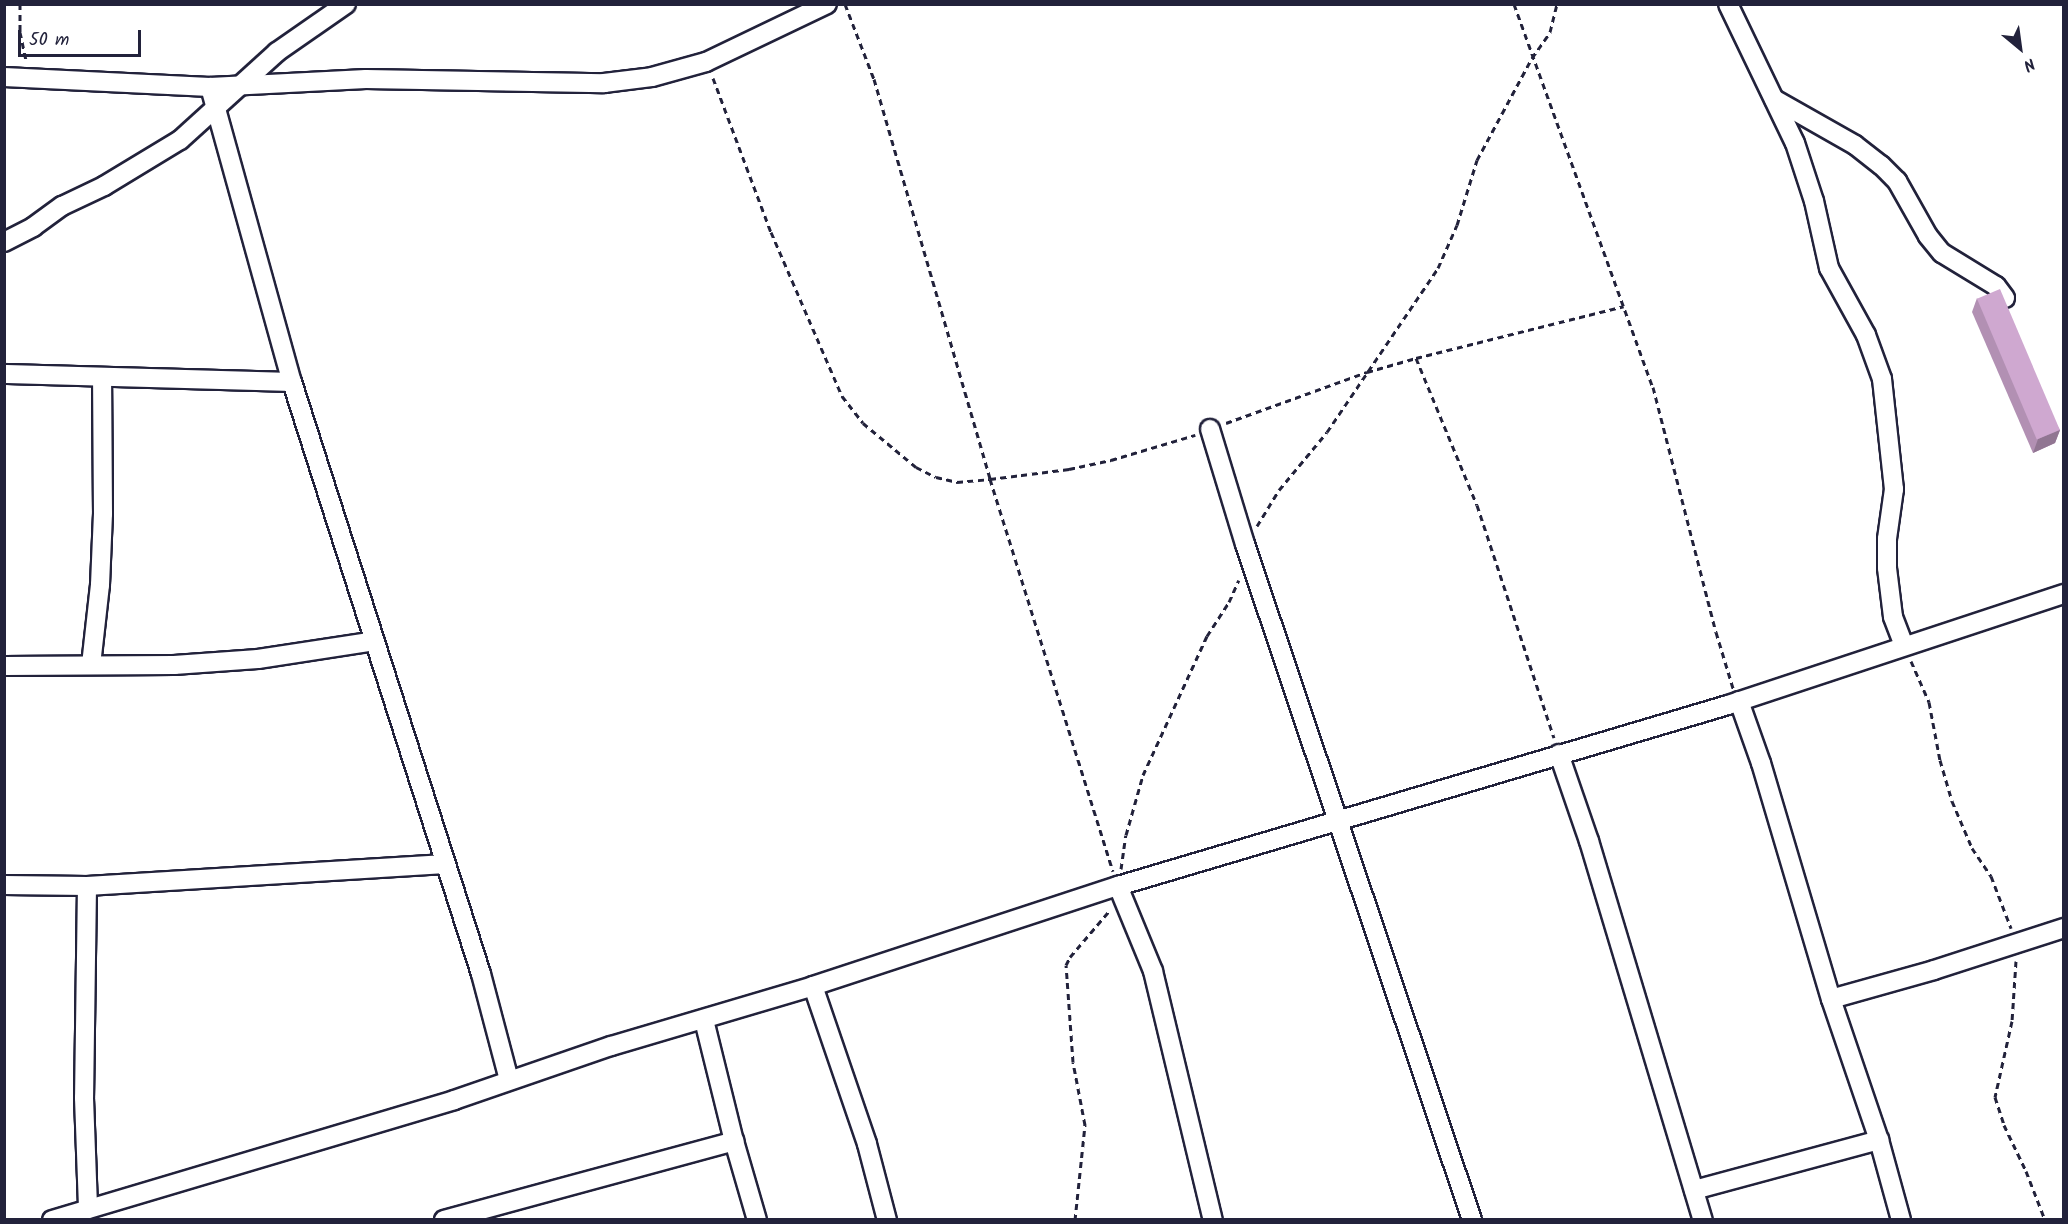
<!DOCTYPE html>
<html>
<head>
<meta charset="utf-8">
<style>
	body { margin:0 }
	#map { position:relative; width:2068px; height:1224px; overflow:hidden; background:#fff; font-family:Kalam,sans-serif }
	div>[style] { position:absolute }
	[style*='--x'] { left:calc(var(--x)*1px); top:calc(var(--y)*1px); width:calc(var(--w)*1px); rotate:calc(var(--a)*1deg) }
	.path>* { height:3px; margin-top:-1.5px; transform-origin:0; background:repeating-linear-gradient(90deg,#22223b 0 6px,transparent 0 10.5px) }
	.roads { filter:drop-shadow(2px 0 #22223b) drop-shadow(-2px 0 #22223b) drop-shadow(0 2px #22223b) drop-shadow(0 -2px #22223b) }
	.minor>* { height:18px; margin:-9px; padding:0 9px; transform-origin:9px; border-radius:9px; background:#fff }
	.wall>* { inset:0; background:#b290b3 }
	.shaded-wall>* { inset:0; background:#917692 }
	.building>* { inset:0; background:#cfa8d0; transform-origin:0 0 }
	span { translate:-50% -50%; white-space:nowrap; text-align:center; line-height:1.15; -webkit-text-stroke:4.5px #fff; paint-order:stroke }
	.frame { position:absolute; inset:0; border:6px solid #22223b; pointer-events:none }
	.north { position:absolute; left:1990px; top:18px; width:60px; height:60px; -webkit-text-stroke:4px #fff; paint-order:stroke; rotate:151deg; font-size:16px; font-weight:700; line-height:24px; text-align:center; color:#22223b }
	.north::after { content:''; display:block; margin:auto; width:21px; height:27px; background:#22223b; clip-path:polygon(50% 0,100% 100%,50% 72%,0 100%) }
	.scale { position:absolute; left:18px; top:30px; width:123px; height:27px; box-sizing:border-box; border:3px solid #22223b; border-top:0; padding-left:8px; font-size:18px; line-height:21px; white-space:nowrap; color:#22223b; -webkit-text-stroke:4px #fff; paint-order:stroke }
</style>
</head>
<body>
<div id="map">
	<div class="path">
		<div style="--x:20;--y:4;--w:28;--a:90"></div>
		<div style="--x:20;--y:32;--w:30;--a:78"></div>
		<div style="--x:845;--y:4;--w:80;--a:68.9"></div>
		<div style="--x:874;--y:79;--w:416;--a:73.8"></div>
		<div style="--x:990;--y:479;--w:411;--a:72.6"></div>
		<div style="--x:1514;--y:4;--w:407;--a:70.1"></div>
		<div style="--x:1653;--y:387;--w:253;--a:75.6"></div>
		<div style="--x:1716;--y:632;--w:59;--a:73.1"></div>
		<div style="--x:713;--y:78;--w:165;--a:69.4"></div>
		<div style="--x:771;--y:232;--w:179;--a:66.6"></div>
		<div style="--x:842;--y:396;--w:34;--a:52"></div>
		<div style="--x:863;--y:423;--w:69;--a:39.7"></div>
		<div style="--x:916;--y:467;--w:22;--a:27"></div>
		<div style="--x:936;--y:477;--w:22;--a:13"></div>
		<div style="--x:957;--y:482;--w:33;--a:-5"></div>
		<div style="--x:990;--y:479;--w:80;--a:-7.2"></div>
		<div style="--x:1069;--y:469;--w:43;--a:-12.1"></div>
		<div style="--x:1111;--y:460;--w:88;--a:-16.6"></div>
		<div style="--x:1416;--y:358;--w:159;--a:67.5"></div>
		<div style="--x:1477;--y:505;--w:245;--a:71.7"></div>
		<div style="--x:1226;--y:423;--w:150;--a:-19.9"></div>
		<div style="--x:1367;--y:372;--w:51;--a:-15.9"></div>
		<div style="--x:1416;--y:358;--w:214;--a:-14"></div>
		<div style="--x:1257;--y:526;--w:42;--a:-58.6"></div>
		<div style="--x:1279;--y:490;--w:75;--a:-50.4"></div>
		<div style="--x:1327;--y:432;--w:198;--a:-55.9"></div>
		<div style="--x:1438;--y:268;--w:47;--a:-66.2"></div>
		<div style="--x:1457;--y:225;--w:68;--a:-72.9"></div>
		<div style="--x:1477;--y:160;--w:116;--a:-61.7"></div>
		<div style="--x:1532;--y:58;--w:32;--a:-55"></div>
		<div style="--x:1550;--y:32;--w:29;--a:-76"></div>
		<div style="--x:1911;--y:661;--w:45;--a:66.3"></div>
		<div style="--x:1929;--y:702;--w:59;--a:79.3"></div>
		<div style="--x:1940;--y:760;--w:43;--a:73.7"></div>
		<div style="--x:1952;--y:801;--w:51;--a:66.9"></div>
		<div style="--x:1972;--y:848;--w:34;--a:56"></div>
		<div style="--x:1991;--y:876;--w:56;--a:69"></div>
		<div style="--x:1121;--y:869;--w:34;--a:-82"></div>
		<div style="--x:1126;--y:835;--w:62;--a:-74.2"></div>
		<div style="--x:1143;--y:775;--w:153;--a:-65.3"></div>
		<div style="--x:1207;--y:636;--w:40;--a:-57.1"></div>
		<div style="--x:1229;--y:602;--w:24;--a:-66"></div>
		<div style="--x:2016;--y:961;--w:60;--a:93.8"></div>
		<div style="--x:2012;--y:1021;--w:78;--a:102.6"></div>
		<div style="--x:1995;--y:1097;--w:29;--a:72"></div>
		<div style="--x:2004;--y:1125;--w:51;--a:64.4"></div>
		<div style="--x:2026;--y:1171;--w:53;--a:68.8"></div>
		<div style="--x:1075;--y:1220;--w:96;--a:-84"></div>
		<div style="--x:1085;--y:1125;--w:64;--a:-100.8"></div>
		<div style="--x:1073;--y:1062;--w:97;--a:-94.1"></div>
		<div style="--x:1066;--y:965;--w:9;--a:-63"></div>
		<div style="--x:1070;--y:957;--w:62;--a:-49.6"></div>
	</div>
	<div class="roads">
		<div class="minor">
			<div style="--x:1728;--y:4;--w:154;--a:64.3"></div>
			<div style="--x:1795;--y:143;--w:61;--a:71.9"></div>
			<div style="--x:1814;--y:201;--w:69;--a:77.4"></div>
			<div style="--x:1829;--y:268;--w:77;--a:61.1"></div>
			<div style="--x:1866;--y:335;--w:47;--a:70"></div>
			<div style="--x:1882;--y:379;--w:111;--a:83.8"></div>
			<div style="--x:1894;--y:489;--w:50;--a:98"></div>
			<div style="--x:1887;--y:539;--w:29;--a:90"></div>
			<div style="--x:1887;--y:568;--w:49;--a:83"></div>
			<div style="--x:1893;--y:617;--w:31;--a:69"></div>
			<div style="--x:4;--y:77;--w:206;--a:2.8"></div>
			<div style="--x:210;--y:87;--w:156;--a:-2.9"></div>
			<div style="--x:366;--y:79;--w:238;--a:1"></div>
			<div style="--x:604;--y:83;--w:48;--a:-7.1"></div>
			<div style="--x:652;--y:77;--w:56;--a:-15.5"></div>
			<div style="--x:706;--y:62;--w:134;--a:-25.6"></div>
			<div style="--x:210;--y:87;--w:306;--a:74.5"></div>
			<div style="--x:292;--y:382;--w:621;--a:72.29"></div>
			<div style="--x:481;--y:974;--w:110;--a:75.2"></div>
			<div style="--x:1774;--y:99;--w:93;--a:29.6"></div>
			<div style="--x:1855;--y:145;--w:33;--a:38"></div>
			<div style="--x:1881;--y:165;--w:23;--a:45"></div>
			<div style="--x:1897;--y:181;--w:63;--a:60.6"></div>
			<div style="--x:1928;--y:236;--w:22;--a:51"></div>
			<div style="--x:1942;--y:253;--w:63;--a:31.4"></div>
			<div style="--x:1996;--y:286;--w:15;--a:53"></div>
			<div style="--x:4;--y:242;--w:33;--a:-27"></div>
			<div style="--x:33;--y:227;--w:36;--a:-36"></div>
			<div style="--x:62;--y:206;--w:47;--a:-25.5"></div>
			<div style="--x:104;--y:186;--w:89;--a:-31.2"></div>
			<div style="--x:180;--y:140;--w:131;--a:-42.2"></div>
			<div style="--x:277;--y:52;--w:84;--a:-34.8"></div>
			<div style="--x:4;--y:374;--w:288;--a:1.6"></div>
			<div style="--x:1210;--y:429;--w:120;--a:73.1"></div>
			<div style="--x:1245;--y:544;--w:713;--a:71.44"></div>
			<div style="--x:91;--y:665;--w:81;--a:-83.6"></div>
			<div style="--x:100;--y:585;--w:71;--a:-87.6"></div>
			<div style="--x:103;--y:514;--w:137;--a:-90.4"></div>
			<div style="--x:4;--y:666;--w:170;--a:-0.3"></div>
			<div style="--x:174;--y:665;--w:84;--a:-4.1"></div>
			<div style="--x:258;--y:659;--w:118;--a:-8.7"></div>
			<div style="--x:1739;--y:701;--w:66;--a:70.5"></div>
			<div style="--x:1761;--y:763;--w:246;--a:73.5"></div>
			<div style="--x:1831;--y:999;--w:149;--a:71.2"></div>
			<div style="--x:1879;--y:1140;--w:83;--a:74.6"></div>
			<div style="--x:1559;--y:754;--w:92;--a:71"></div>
			<div style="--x:1589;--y:841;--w:396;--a:73.3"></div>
			<div style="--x:4;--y:885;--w:83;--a:0.7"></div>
			<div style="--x:87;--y:886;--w:359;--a:-3.5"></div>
			<div style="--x:87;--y:886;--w:212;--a:90.8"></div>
			<div style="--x:84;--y:1098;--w:111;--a:87.9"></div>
			<div style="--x:1118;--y:886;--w:92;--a:67.6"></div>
			<div style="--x:1153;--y:971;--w:256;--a:76.5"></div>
			<div style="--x:813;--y:986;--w:167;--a:71.1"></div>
			<div style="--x:867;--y:1144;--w:79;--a:75.3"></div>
			<div style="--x:1831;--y:999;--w:107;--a:-15.7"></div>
			<div style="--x:1934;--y:970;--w:137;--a:-17.9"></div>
			<div style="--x:704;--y:1020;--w:125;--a:76.1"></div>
			<div style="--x:734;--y:1141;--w:82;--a:73.8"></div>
			<div style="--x:1694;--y:1190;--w:192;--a:-15.1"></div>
			<div style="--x:52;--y:1220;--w:420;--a:-16.6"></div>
			<div style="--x:454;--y:1100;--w:166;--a:-19"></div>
			<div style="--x:611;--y:1046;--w:211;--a:-16.5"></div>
			<div style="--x:813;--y:986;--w:321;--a:-18.2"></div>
			<div style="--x:1118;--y:886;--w:636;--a:-16.53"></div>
			<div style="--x:1728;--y:705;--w:354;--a:-18.3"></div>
			<div style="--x:444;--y:1220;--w:301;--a:-15.2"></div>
		</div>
	</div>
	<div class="wall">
		<div style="clip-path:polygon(1977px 298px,2060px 430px,2055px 443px,2033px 453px,1972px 312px)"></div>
	</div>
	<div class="shaded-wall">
		<div style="clip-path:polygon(2060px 430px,2055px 443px,2033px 453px,2038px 439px)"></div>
	</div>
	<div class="building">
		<div style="left:2000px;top:289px;width:153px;height:25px;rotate:67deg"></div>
	</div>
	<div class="frame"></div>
	<div class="north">N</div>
	<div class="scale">50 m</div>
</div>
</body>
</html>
